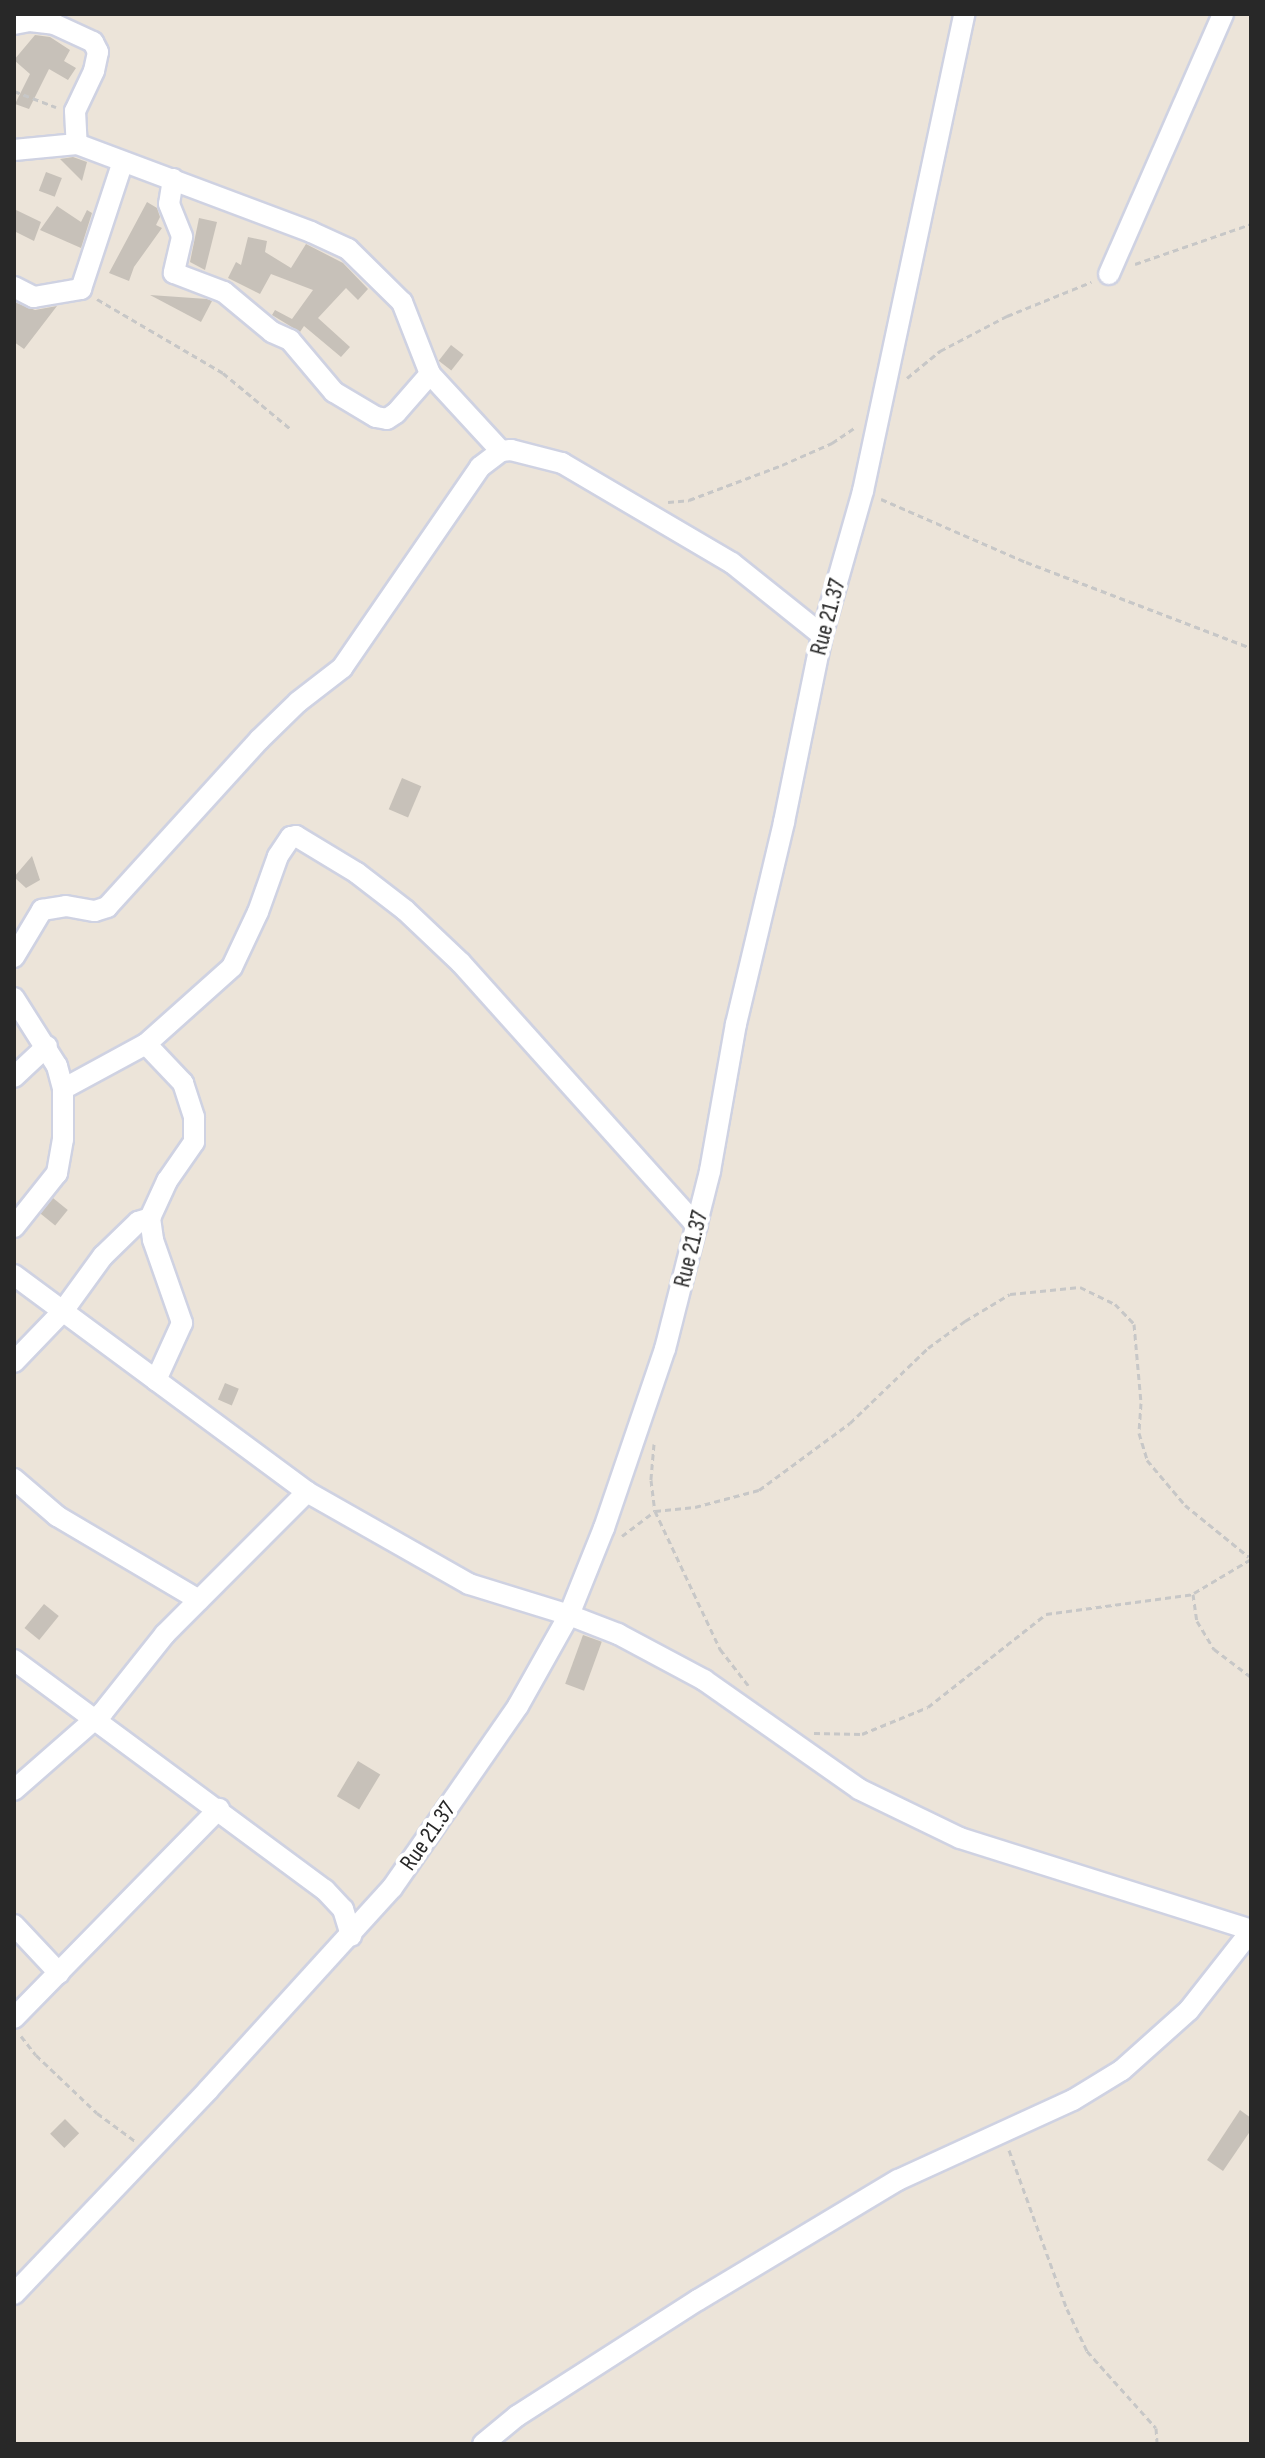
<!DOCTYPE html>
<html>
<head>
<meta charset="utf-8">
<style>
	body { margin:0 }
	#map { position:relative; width:1265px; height:2458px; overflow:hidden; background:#ece4d9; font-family:"Sofia Sans Condensed",sans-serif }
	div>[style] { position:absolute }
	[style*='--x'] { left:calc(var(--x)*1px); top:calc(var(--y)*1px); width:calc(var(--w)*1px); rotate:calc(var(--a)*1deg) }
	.building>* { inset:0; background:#c7c1b9; transform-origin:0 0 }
	.path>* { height:3px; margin-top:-1.5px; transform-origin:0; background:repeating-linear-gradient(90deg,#c7c7c7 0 6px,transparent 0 10px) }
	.roads { filter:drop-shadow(2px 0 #cfd2e2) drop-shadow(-2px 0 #cfd2e2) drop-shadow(0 2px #cfd2e2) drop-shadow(0 -2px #cfd2e2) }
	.minor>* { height:20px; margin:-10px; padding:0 10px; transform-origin:10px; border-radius:10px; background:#fff }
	span { translate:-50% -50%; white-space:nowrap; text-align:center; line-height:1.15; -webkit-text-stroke:8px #fff; paint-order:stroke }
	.street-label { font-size:24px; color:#282828 }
	.frame { position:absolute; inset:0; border:16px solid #282828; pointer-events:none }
</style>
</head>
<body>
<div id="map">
	<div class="building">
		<div style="clip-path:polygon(35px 35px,50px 37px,70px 50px,64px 61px,76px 68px,68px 80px,49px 69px,29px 109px,15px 104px,30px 74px,14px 60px)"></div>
		<div style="clip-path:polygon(73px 157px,87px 162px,82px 181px,60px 159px)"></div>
		<div style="left:46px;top:172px;width:17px;height:20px;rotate:21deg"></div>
		<div style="clip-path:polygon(147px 202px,157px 208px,160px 217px,156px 225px,162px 228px,134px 267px,129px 281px,109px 273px)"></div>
		<div style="clip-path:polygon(57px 206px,81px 222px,87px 210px,92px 213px,81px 248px,40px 230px)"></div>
		<div style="clip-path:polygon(14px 209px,41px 222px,34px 241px,14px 231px)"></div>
		<div style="clip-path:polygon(199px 218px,217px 222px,205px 270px,190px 262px)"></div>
		<div style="clip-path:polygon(248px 237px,267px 241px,265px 252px,291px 268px,306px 244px,343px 263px,368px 289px,358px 300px,346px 288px,318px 318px,350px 347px,341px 357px,304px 326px,300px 332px,272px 315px,275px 310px,292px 319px,313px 290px,271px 274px,260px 294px,228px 278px,236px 262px,241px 265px)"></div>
		<div style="clip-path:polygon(150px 295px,207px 299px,212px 301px,201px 322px)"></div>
		<div style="clip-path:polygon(14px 302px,35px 310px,57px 306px,24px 349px,14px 342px)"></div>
		<div style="left:451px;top:345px;width:16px;height:20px;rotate:38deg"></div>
		<div style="left:402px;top:778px;width:21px;height:34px;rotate:23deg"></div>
		<div style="clip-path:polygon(32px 856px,40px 880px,26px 888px,14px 877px)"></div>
		<div style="left:53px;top:1198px;width:19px;height:20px;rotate:39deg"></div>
		<div style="left:225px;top:1383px;width:15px;height:18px;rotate:23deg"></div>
		<div style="left:44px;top:1604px;width:19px;height:31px;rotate:39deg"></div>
		<div style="left:583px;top:1635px;width:20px;height:52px;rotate:20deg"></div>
		<div style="left:358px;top:1761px;width:26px;height:41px;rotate:31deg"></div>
		<div style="clip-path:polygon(1240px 2110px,1251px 2118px,1251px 2130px,1223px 2171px,1207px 2160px)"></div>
		<div style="left:65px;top:2119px;width:20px;height:21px;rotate:45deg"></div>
	</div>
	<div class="path">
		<div style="--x:14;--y:91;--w:45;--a:20.9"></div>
		<div style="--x:1135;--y:264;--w:123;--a:-19"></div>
		<div style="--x:97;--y:299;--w:146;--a:30.4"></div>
		<div style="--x:223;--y:373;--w:89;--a:39.6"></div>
		<div style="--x:907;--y:378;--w:43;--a:-39.3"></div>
		<div style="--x:940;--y:351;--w:76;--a:-27.6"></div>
		<div style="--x:1007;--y:316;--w:91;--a:-22"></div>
		<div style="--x:881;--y:499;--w:158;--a:23.5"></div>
		<div style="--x:1026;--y:562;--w:241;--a:20.9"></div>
		<div style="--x:668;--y:502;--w:21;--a:-5"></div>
		<div style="--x:689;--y:500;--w:99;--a:-20.6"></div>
		<div style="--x:782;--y:465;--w:55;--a:-23.7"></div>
		<div style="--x:832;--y:443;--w:29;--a:-34"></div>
		<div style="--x:654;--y:1444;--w:36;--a:95"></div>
		<div style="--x:651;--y:1480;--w:31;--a:83"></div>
		<div style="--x:655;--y:1511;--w:40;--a:-5.7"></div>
		<div style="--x:695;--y:1507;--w:66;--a:-14.9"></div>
		<div style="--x:759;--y:1490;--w:113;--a:-36.4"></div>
		<div style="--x:850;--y:1423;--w:108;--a:-43.9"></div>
		<div style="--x:928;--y:1348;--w:46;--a:-36.1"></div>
		<div style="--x:965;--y:1321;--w:52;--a:-31"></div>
		<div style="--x:1010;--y:1294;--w:70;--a:-5.7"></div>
		<div style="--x:1080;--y:1287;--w:39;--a:26"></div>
		<div style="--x:1115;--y:1304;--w:28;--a:46"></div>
		<div style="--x:1134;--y:1324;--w:79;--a:84.9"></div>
		<div style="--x:1141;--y:1403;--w:30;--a:94"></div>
		<div style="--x:1139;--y:1433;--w:28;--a:73"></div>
		<div style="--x:1147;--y:1460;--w:59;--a:49.8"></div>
		<div style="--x:1185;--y:1505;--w:82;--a:39.1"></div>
		<div style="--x:622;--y:1536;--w:41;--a:-37.1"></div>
		<div style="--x:655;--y:1511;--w:153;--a:64.8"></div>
		<div style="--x:720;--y:1649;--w:46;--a:52.1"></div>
		<div style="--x:1194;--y:1593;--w:66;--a:-30.8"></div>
		<div style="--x:814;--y:1733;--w:48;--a:1.2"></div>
		<div style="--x:862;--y:1734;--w:71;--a:-22.2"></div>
		<div style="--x:928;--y:1707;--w:150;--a:-38.2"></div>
		<div style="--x:1046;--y:1614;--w:148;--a:-7.7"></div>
		<div style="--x:1193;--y:1594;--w:27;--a:82"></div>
		<div style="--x:1197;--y:1621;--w:33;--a:59"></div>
		<div style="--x:1214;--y:1649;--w:46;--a:37.1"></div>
		<div style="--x:21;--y:2036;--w:24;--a:52"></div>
		<div style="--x:36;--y:2055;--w:84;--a:43.6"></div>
		<div style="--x:97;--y:2113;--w:47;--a:36.4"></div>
		<div style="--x:1009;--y:2150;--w:169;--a:70"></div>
		<div style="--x:1067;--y:2309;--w:47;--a:64.5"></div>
		<div style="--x:1087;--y:2351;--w:103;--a:48.1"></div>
		<div style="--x:1156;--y:2428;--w:16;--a:86"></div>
	</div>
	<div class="roads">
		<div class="minor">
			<div style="--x:14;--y:24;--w:16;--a:-11"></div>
			<div style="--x:30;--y:21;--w:24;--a:7"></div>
			<div style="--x:54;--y:24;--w:43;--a:24.8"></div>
			<div style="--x:93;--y:42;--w:11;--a:63"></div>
			<div style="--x:98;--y:52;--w:19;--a:102"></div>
			<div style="--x:94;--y:71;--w:44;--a:115.4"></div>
			<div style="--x:75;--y:111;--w:33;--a:87"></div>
			<div style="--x:14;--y:150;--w:63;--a:-5.4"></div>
			<div style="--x:77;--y:144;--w:250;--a:20.6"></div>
			<div style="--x:311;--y:232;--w:41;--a:24.7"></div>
			<div style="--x:348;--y:249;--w:76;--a:44.5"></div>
			<div style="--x:402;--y:302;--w:77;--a:68.7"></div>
			<div style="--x:430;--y:374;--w:105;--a:47.3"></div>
			<div style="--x:173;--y:179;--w:25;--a:99"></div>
			<div style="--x:169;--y:204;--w:35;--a:68"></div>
			<div style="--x:182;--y:237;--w:37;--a:103"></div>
			<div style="--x:174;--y:273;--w:53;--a:20.8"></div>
			<div style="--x:224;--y:292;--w:62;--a:39.8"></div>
			<div style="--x:272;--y:332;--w:20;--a:24"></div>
			<div style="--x:290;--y:340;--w:68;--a:49.8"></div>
			<div style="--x:334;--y:392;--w:49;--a:30.8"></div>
			<div style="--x:376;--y:417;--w:11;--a:10"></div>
			<div style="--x:387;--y:419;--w:11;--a:-34"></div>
			<div style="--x:396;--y:413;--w:52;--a:-48.9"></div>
			<div style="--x:1109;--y:274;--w:284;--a:-66.3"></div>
			<div style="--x:14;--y:287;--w:22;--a:27"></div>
			<div style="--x:34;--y:297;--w:48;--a:-9.7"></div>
			<div style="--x:81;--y:289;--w:132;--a:-71.8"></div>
			<div style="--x:14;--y:957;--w:55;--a:-59.2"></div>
			<div style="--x:42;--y:910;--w:24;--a:-9"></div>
			<div style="--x:66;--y:906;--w:29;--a:10"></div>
			<div style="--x:95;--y:911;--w:13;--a:-18"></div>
			<div style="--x:107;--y:907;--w:226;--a:-47.7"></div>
			<div style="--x:259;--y:740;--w:54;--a:-44.3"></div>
			<div style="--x:298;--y:702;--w:56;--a:-37.7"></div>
			<div style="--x:342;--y:668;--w:244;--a:-55.5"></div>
			<div style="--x:480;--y:467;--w:26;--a:-37"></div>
			<div style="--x:501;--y:451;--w:10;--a:-6"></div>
			<div style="--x:511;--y:450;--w:53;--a:14.3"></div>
			<div style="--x:562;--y:463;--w:197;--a:30.5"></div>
			<div style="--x:732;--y:563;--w:115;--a:38.7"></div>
			<div style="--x:14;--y:998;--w:80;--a:57.7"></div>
			<div style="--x:57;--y:1066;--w:24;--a:75"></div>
			<div style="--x:63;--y:1089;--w:50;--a:90"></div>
			<div style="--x:63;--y:1139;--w:35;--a:100"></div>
			<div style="--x:57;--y:1173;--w:69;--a:128.5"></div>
			<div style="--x:146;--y:1044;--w:54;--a:46.5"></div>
			<div style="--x:183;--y:1083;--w:36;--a:72"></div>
			<div style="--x:194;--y:1117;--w:25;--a:90"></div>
			<div style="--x:194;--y:1142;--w:47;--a:124.7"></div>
			<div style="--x:167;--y:1181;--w:41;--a:114.7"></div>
			<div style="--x:150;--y:1218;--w:22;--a:82"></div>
			<div style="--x:153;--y:1240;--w:88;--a:70.7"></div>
			<div style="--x:182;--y:1323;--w:63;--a:114.5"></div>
			<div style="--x:14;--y:1077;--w:45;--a:-43.2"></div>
			<div style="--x:63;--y:1089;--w:94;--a:-28.5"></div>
			<div style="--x:146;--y:1044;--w:115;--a:-41.8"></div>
			<div style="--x:232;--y:967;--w:61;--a:-64.7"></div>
			<div style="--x:258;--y:912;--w:59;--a:-70.3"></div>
			<div style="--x:278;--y:856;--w:23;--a:-56"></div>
			<div style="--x:291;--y:837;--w:5;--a:-11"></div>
			<div style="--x:296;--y:836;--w:71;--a:31.2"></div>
			<div style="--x:357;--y:873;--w:61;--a:37.6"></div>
			<div style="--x:405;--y:910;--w:77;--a:43.4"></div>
			<div style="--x:461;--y:963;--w:353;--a:48.1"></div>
			<div style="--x:14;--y:1275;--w:365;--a:36.5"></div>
			<div style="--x:307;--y:1492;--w:186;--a:29.6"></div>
			<div style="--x:469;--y:1584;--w:105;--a:17.2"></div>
			<div style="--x:569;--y:1615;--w:53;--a:21.2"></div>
			<div style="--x:618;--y:1634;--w:98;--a:28.1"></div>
			<div style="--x:704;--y:1680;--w:189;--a:35.1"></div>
			<div style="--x:859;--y:1789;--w:112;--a:25.9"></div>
			<div style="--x:960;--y:1838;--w:305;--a:17.5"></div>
			<div style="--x:14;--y:1362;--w:71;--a:-46.1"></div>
			<div style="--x:63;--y:1311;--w:68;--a:-54"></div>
			<div style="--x:103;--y:1256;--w:49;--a:-44.2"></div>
			<div style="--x:138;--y:1222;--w:13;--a:-18"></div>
			<div style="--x:14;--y:1479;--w:57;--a:40.7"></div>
			<div style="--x:57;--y:1516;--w:165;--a:30.6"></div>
			<div style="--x:14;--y:1660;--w:387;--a:36.5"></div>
			<div style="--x:325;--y:1890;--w:26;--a:47"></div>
			<div style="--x:343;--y:1909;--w:28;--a:73"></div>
			<div style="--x:14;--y:1790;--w:118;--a:-41.2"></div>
			<div style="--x:103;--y:1712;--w:100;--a:-51.5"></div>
			<div style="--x:165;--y:1634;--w:201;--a:-45"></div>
			<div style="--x:14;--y:1925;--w:66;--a:46.8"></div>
			<div style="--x:14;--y:2018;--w:293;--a:-45.6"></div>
			<div style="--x:14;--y:2294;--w:282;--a:-46.4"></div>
			<div style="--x:208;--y:2090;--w:273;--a:-47.7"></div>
			<div style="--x:392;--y:1888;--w:221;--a:-55.3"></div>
			<div style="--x:518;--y:1706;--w:104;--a:-60.7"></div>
			<div style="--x:569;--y:1615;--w:94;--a:-68.1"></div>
			<div style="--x:604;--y:1528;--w:189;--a:-71.2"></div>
			<div style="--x:665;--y:1349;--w:184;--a:-75.8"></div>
			<div style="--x:710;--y:1171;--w:149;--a:-80"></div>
			<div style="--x:736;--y:1024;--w:208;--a:-76.6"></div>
			<div style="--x:784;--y:822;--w:191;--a:-78.5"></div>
			<div style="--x:822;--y:635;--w:150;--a:-74.1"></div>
			<div style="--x:863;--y:491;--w:488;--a:-78"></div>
			<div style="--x:483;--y:2444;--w:44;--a:-39.5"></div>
			<div style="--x:517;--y:2416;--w:215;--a:-32.7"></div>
			<div style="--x:698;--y:2300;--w:233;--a:-31"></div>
			<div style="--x:898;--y:2180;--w:192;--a:-24.6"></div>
			<div style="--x:1073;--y:2100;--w:57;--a:-31.5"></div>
			<div style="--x:1122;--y:2070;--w:90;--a:-41.8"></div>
			<div style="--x:1189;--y:2010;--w:100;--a:-51.9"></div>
		</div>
	</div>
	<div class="street-label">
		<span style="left:828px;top:617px;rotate:-75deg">Rue 21.37</span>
		<span style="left:691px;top:1249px;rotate:-76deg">Rue 21.37</span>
		<span style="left:428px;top:1836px;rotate:-55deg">Rue 21.37</span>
	</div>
	<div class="frame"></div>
</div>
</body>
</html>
